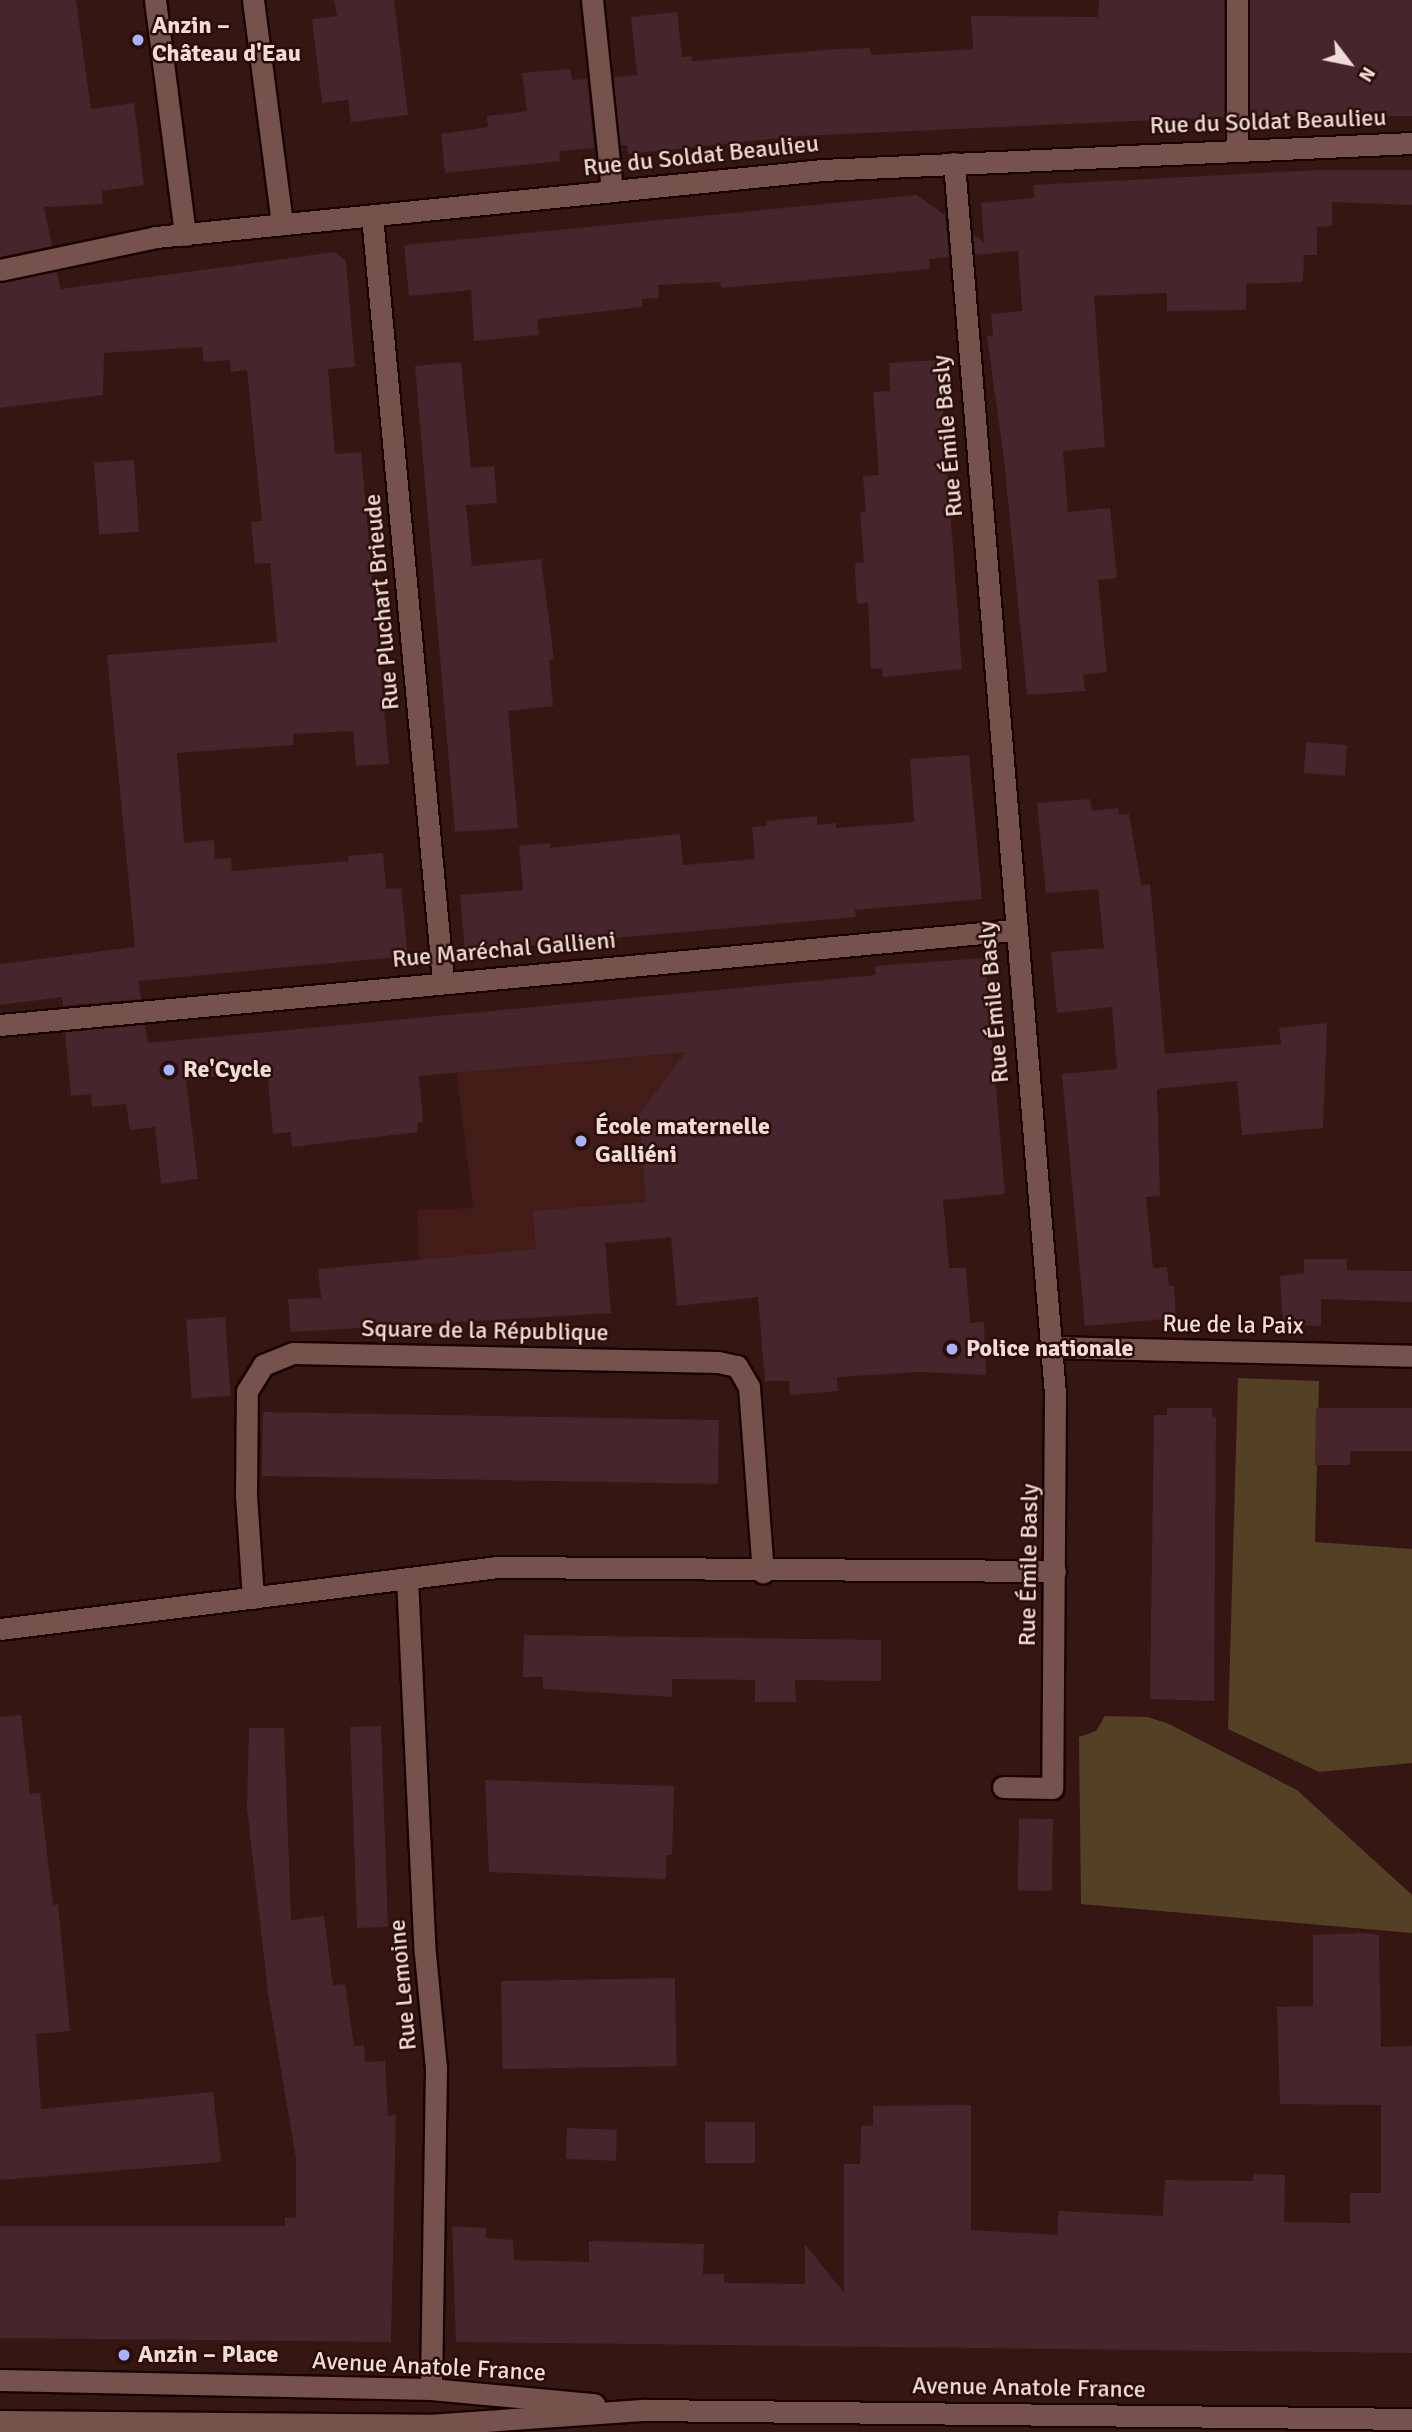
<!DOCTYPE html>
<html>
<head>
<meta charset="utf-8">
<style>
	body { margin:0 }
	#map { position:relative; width:1412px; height:2432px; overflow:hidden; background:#351612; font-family:Signika,sans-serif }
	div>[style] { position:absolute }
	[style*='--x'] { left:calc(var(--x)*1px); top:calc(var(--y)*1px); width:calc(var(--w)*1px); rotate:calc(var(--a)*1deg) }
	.built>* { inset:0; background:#421d17 }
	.green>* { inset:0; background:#544025 }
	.building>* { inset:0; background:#46252c; transform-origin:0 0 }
	.roads { filter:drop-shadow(2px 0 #1a0201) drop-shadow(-2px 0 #1a0201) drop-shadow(0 2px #1a0201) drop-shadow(0 -2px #1a0201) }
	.street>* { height:21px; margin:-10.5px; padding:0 10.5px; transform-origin:10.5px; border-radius:10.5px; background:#76524c }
	.secondary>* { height:21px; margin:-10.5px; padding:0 10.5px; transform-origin:10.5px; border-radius:10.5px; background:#76524c }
	.dots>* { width:19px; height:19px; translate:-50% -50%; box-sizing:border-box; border:4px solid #2a0d09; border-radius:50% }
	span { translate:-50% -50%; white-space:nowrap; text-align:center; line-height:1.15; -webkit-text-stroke:5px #2a0d09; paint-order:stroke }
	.poi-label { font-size:24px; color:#f1dbd7; font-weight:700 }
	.left { translate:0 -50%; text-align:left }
	.street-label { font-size:24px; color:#f1dbd7 }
	.north { position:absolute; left:1314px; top:28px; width:70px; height:70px; -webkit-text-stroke:5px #2a0d09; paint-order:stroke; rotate:122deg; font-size:19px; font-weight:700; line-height:28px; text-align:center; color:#f1dbd7 }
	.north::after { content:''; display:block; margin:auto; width:24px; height:32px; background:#f1dbd7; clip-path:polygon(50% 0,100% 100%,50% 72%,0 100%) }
</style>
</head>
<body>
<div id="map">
	<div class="built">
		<div style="clip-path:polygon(685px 993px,705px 1235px,605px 1243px,611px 1313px,423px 1324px,417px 1210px,473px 1208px,450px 1015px)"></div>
	</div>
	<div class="green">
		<div style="clip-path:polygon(1238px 1378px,1319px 1381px,1315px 1542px,1412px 1549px,1412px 1763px,1319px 1772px,1228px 1729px)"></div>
		<div style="clip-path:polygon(1105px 1716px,1148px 1717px,1169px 1724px,1297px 1790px,1412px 1895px,1412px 1933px,1081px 1904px,1079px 1737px,1096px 1731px)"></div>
	</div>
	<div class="building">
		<div style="clip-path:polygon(0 0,76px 0,91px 109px,134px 103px,144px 185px,102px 191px,103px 204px,44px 207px,52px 246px,0 257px)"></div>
		<div style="clip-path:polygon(334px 0,394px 0,408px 115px,351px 122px,348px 100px,322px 103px,312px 19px,337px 16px)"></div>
		<div style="clip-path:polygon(1099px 0,1224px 0,1224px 117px,799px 136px,628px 154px,627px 145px,620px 145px,613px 77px,637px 75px,631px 17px,677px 12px,682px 57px,692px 56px,692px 61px,836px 49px,870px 48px,871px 55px,973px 49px,971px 16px,1098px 17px)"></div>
		<div style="left:1250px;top:0;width:162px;height:116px"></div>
		<div style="clip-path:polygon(570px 69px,572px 80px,587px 79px,594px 148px,559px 151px,560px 161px,445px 173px,441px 134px,488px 127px,487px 116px,527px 111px,522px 73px)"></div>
		<div style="clip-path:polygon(1317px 170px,1412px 170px,1412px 205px,1332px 202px,1332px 226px,1317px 227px,1317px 255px,1304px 255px,1303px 282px,1246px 284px,1246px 310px,1167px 311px,1167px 293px,1094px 296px,1105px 447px,1063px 451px,1068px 512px,1110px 508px,1117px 578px,1098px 580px,1107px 672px,1083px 675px,1085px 691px,1027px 695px,1004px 459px,987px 336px,993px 336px,991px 314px,1022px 311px,1018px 251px,975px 255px,973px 234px,984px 242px,981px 203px,1034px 198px,1033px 185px)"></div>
		<div style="clip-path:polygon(917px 195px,945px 215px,949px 257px,929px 259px,930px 269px,721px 288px,720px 282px,658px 285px,659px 298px,642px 299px,642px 307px,537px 319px,539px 335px,474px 341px,471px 290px,409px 296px,404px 245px)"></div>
		<div style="clip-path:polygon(335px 252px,346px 261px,355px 367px,328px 369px,335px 454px,361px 452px,389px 764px,356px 766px,353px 731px,293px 734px,294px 745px,177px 753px,184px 843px,214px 840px,215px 859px,231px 858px,232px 871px,349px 861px,348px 856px,383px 853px,386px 889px,401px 888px,408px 956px,139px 981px,141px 999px,63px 1006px,62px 997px,0 1005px,0 964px,135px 947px,107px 655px,277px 642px,270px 563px,255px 564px,251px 522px,262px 521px,247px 370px,231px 372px,230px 360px,204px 362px,202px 347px,104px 353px,103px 395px,0 408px,0 283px,57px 271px,60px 289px)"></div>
		<div style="clip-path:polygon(939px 360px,962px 669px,883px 677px,882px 668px,871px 669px,868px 603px,857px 604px,855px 568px,856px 563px,864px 562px,860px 512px,866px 511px,863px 476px,879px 475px,873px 392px,890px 391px,889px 363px)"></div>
		<div style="clip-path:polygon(461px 362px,471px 468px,494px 466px,497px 503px,466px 505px,472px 566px,541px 559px,554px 659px,549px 660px,553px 706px,508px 711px,518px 828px,455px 832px,415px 366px)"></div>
		<div style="left:134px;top:460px;width:72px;height:40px;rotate:86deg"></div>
		<div style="left:1347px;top:745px;width:31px;height:41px;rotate:94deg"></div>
		<div style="clip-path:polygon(969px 755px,982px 899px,855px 910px,856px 917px,465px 951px,460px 895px,523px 890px,519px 846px,550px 843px,550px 848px,680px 834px,683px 865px,755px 859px,752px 827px,767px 826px,766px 821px,817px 816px,817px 825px,836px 823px,836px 828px,914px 822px,910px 759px)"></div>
		<div style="clip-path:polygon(1090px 799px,1092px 811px,1118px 808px,1119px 815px,1129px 814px,1141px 885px,1150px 884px,1165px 1054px,1281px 1044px,1279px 1028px,1327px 1023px,1323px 1128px,1242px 1135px,1237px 1081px,1157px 1089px,1160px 1196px,1146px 1197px,1153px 1268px,1167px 1267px,1169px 1286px,1174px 1286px,1176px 1318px,1085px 1326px,1062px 1074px,1117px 1069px,1112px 1007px,1057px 1013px,1051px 952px,1104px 948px,1098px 889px,1046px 893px,1037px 803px)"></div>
		<div style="clip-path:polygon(985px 958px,1005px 1194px,943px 1200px,949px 1268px,966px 1268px,970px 1323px,984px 1322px,986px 1375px,919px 1372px,837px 1377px,838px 1391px,790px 1395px,789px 1381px,765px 1381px,758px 1297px,677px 1306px,671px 1237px,605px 1243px,611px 1313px,291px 1332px,288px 1299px,321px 1298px,318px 1269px,536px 1249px,533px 1211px,646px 1202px,639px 1114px,686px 1052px,419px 1076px,423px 1122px,417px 1123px,418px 1132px,292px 1147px,291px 1132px,273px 1134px,267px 1071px,186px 1080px,198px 1179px,161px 1184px,155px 1127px,130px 1130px,126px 1104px,92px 1107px,91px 1094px,71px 1096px,65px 1032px,145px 1025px,148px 1043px,181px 1040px,876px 975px,875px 966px)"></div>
		<div style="clip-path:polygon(1304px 1259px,1347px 1259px,1347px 1270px,1412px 1271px,1412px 1302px,1321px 1299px,1321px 1326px,1283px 1325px,1280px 1276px,1304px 1273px)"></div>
		<div style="left:225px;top:1317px;width:79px;height:39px;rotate:86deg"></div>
		<div style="clip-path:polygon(1167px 1408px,1212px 1408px,1212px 1416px,1216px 1417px,1214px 1701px,1150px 1699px,1154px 1415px,1167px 1415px)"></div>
		<div style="clip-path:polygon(1316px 1408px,1412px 1408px,1412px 1451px,1350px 1451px,1350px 1465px,1315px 1465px)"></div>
		<div style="left:263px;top:1412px;width:456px;height:64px;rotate:1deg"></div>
		<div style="clip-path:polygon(524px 1635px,881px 1640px,881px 1681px,795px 1680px,796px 1702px,755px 1702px,755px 1680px,672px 1679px,672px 1697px,543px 1689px,543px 1677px,523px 1677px)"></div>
		<div style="clip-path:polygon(21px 1715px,30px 1794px,40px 1793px,53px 1905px,58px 1904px,70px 2031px,36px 2034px,41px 2109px,213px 2092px,221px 2162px,0 2180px,0 1717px)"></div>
		<div style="left:381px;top:1726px;width:201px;height:31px;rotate:88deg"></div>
		<div style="clip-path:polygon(249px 1728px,284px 1728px,291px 1920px,324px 1916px,333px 1985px,345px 1984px,354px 2046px,364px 2045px,365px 2062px,385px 2061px,388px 2116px,396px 2114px,391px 2342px,0 2338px,0 2226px,285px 2226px,285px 2217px,296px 2218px,296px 2158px,268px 1993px,247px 1808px)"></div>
		<div style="clip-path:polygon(485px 1780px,674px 1786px,672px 1855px,666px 1855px,666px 1879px,489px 1872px)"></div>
		<div style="left:1053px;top:1819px;width:72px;height:34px;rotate:91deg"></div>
		<div style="clip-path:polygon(1364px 1933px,1379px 1935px,1381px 2047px,1412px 2046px,1412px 2353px,456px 2342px,452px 2226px,486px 2228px,486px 2238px,513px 2240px,514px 2260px,589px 2262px,589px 2241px,704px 2244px,703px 2274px,724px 2274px,724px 2283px,805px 2284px,805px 2244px,844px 2293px,844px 2164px,860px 2164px,861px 2126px,873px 2126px,873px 2106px,971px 2105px,971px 2230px,1057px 2235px,1059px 2211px,1163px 2216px,1165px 2180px,1253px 2181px,1253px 2174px,1285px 2175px,1284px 2222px,1350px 2223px,1350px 2193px,1381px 2193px,1381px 2105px,1280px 2104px,1277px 2007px,1313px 2006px,1313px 1935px)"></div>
		<div style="left:675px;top:1978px;width:88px;height:174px;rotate:89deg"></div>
		<div style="left:705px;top:2122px;width:50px;height:41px"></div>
		<div style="left:567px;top:2128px;width:50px;height:31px;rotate:2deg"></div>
	</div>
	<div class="roads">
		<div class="street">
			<div style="--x:155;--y:0;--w:237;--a:82.7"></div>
			<div style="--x:253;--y:0;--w:226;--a:82.6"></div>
			<div style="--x:592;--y:0;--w:192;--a:84"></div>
			<div style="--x:1237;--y:0;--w:149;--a:90"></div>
			<div style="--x:954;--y:163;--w:1235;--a:85.31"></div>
			<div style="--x:1055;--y:1394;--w:394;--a:90.4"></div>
			<div style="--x:1052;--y:1788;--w:49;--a:-178.8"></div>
			<div style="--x:372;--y:216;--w:769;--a:84.7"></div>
			<div style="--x:0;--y:1025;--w:1018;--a:-5.35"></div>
			<div style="--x:1052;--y:1347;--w:360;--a:1.4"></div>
			<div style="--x:407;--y:1578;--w:376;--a:87.3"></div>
			<div style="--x:425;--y:1954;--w:115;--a:84.5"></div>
			<div style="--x:436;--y:2068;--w:321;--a:90.9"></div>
			<div style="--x:253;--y:1598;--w:102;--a:-93.9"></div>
			<div style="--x:246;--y:1496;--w:105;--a:-89.5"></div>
			<div style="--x:247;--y:1391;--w:31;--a:-58"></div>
			<div style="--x:263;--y:1365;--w:32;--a:-22"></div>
			<div style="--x:293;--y:1353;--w:425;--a:1.2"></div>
			<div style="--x:718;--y:1362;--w:19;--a:12"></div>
			<div style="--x:737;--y:1366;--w:24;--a:60"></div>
			<div style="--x:749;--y:1387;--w:186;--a:85.7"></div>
			<div style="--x:0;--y:1629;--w:499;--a:-7.1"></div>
			<div style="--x:495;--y:1567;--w:560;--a:0.41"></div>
		</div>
		<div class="secondary">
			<div style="--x:0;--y:270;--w:159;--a:-11.9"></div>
			<div style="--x:156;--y:237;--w:669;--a:-5.74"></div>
			<div style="--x:822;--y:170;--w:591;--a:-2.62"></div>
			<div style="--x:0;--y:2380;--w:431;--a:1.2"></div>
			<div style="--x:431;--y:2389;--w:164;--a:5.3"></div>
			<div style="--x:0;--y:2421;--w:428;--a:0.5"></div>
			<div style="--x:428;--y:2425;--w:218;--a:-4"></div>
			<div style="--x:645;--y:2410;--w:767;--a:0.67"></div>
		</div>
	</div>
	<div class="dots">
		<div style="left:138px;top:40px;background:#a7b1fc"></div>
		<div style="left:169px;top:1070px;background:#a7b1fc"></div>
		<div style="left:581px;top:1141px;background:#a7b1fc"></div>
		<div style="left:952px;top:1349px;background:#a7b1fc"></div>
		<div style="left:124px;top:2355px;background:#a7b1fc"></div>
	</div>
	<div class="poi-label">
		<span class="left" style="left:152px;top:40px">Anzin –<br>Château d'Eau</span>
		<span class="left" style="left:183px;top:1070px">Re'Cycle</span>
		<span class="left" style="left:595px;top:1141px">École maternelle<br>Galliéni</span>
		<span class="left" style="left:966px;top:1349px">Police nationale</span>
		<span class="left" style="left:138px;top:2355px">Anzin – Place</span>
	</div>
	<div class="street-label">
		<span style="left:1268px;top:122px;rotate:-2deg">Rue du Soldat Beaulieu</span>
		<span style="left:701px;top:156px;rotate:-6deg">Rue du Soldat Beaulieu</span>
		<span style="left:948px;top:436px;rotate:-95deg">Rue Émile Basly</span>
		<span style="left:382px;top:602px;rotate:-95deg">Rue Pluchart Brieude</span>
		<span style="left:504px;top:950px;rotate:-5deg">Rue Maréchal Gallieni</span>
		<span style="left:994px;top:1002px;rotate:-95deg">Rue Émile Basly</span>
		<span style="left:1233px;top:1325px;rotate:1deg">Rue de la Paix</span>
		<span style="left:485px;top:1331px;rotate:1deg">Square de la République</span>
		<span style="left:1029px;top:1565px;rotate:-89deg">Rue Émile Basly</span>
		<span style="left:403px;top:1985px;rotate:-95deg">Rue Lemoine</span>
		<span style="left:429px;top:2367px;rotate:3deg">Avenue Anatole France</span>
		<span style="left:1029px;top:2388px;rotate:1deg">Avenue Anatole France</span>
	</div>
	<div class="north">N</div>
</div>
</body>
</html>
